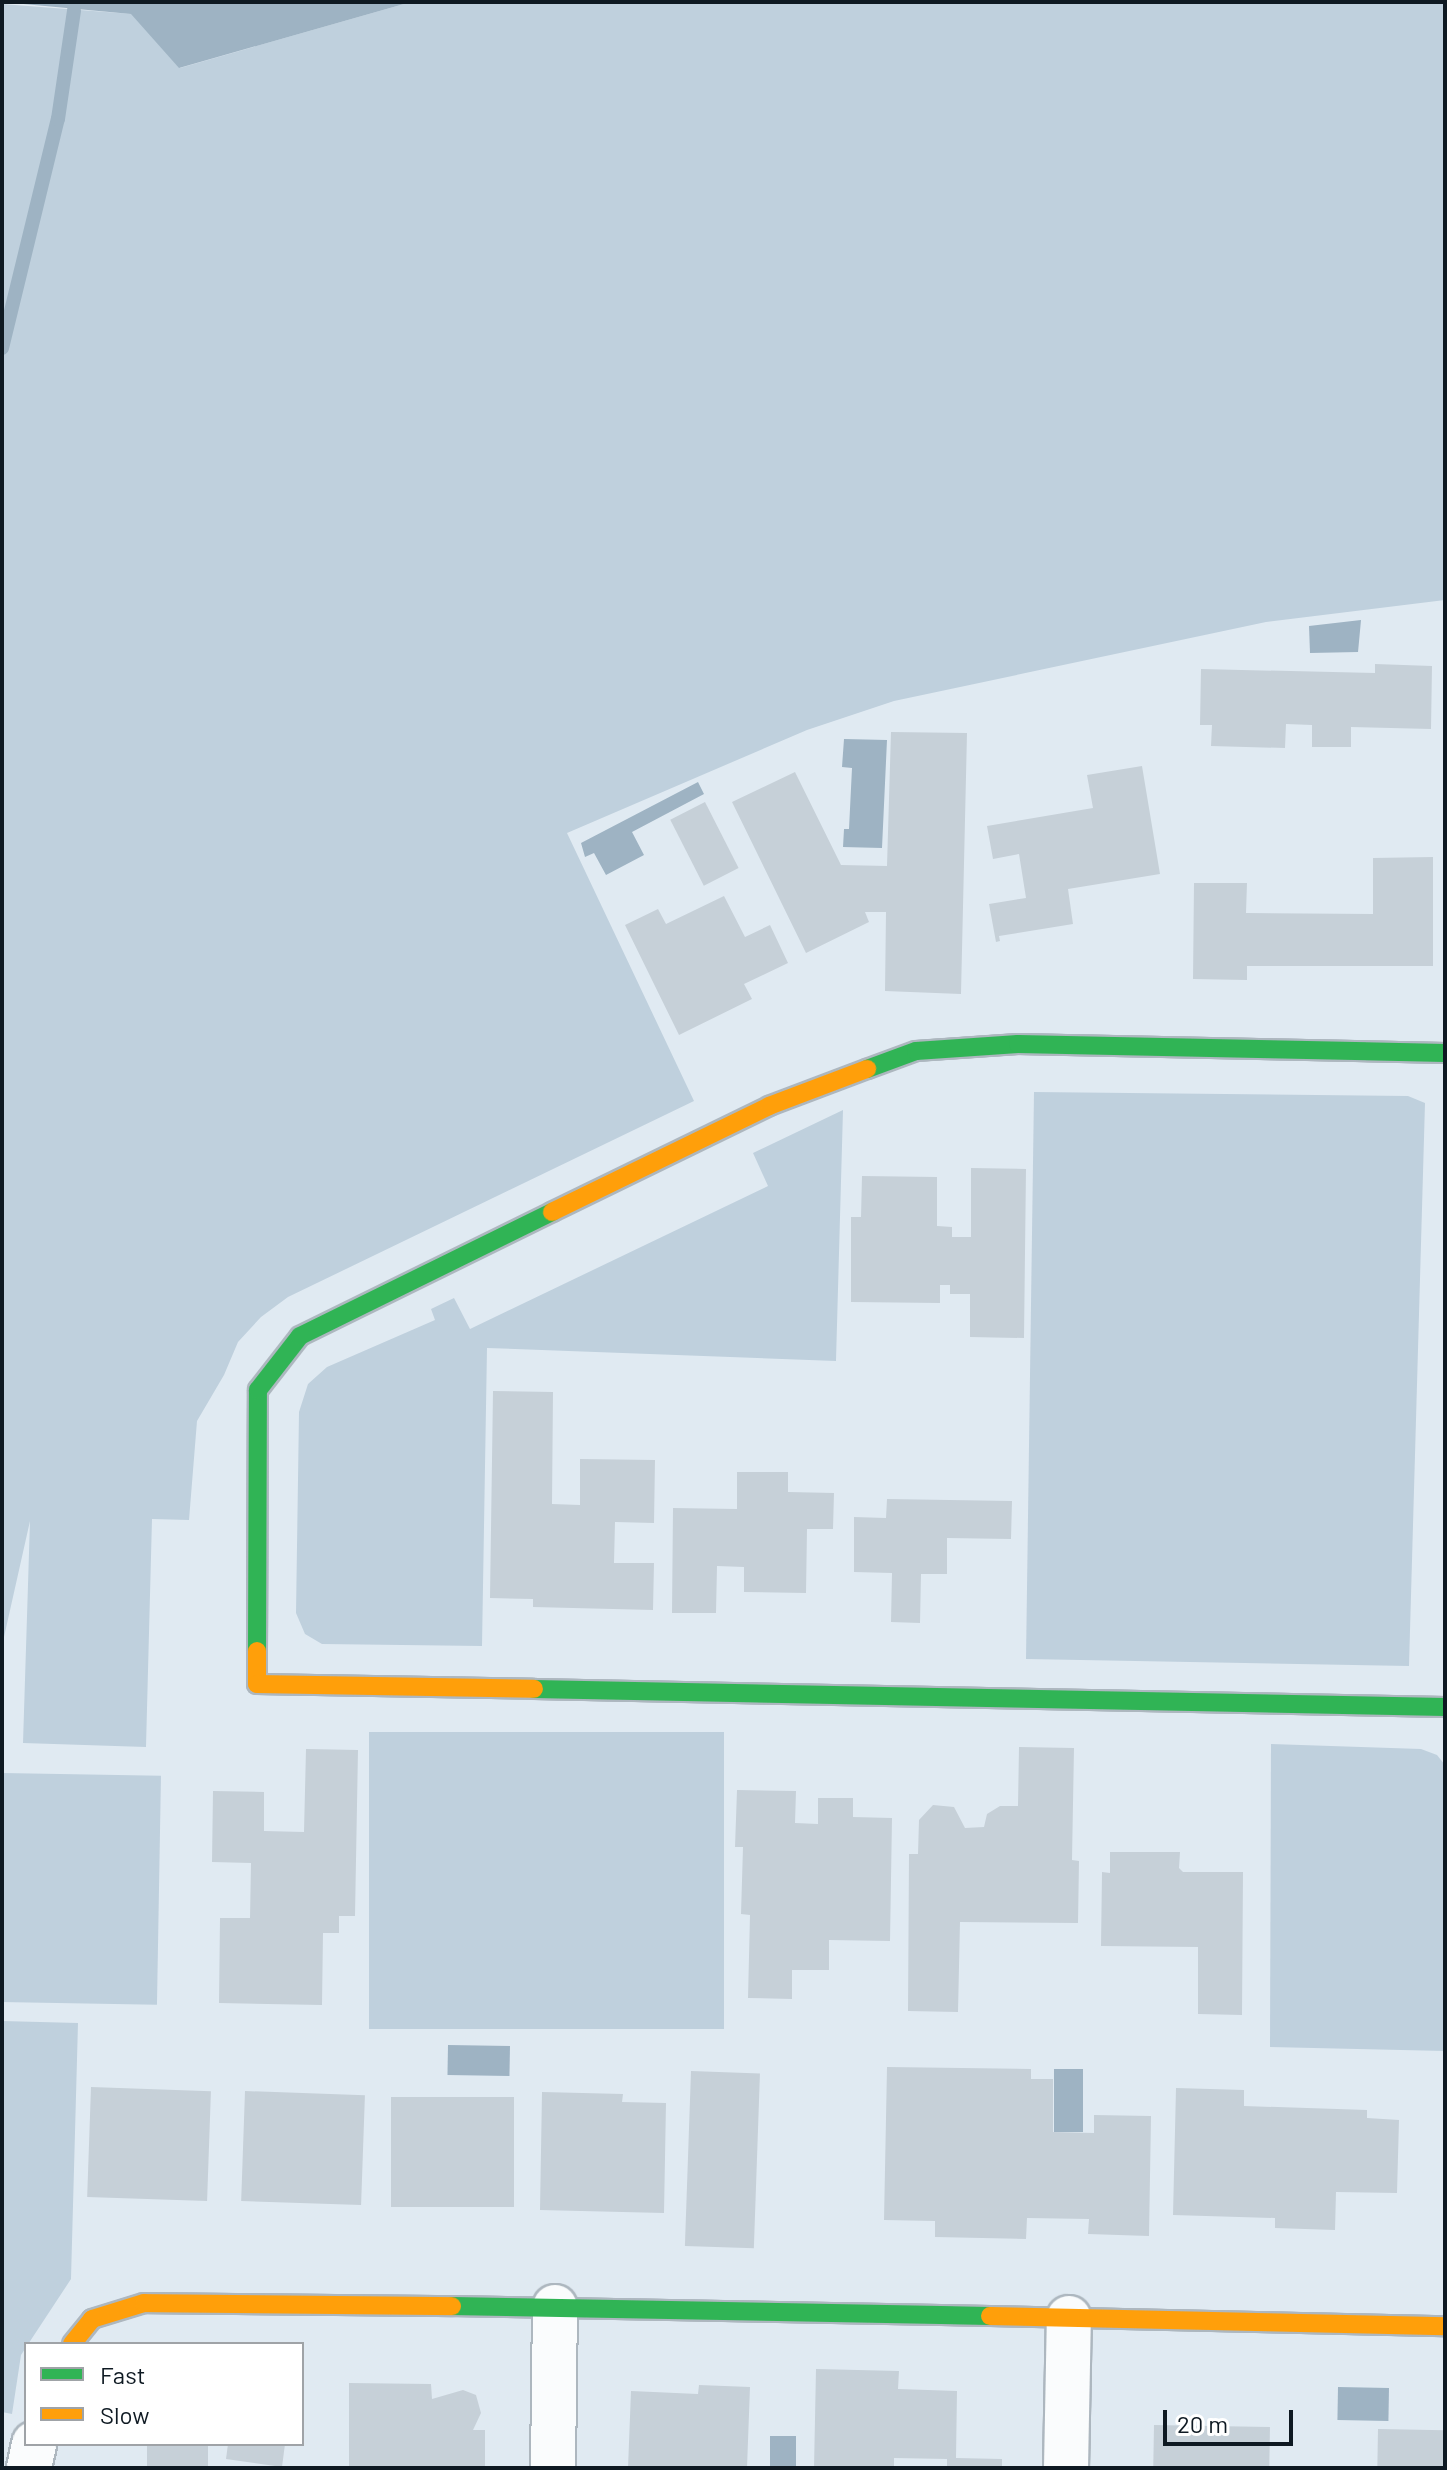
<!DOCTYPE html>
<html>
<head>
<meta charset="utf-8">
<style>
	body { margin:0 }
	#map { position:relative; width:1447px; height:2470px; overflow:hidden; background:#e0eaf2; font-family:Barlow,sans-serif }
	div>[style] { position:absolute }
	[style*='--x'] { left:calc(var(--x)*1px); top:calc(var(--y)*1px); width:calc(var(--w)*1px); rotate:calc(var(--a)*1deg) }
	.green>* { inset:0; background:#bfd0dd; transform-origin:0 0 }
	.water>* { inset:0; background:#9eb3c3; transform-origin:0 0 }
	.stream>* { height:14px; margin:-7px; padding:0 7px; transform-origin:7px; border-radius:7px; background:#9eb3c3 }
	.building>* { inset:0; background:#c6d0d8; transform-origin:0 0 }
	.roads { filter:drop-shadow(2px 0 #adb7bf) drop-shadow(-2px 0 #adb7bf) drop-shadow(0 2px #adb7bf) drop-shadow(0 -2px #adb7bf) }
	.street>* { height:44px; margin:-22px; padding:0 22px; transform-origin:22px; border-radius:22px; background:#fafcfd }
	.fast>* { height:18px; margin:-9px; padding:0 9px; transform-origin:9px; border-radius:9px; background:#30b455 }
	.slow>* { height:18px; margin:-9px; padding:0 9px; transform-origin:9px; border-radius:9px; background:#ff9f0a }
	span { translate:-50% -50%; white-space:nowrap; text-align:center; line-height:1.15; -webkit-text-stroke:6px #fff; paint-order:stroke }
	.frame { position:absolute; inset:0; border:4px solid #0e1922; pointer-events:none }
	.legend { position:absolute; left:24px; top:2342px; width:280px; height:104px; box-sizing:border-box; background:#fff; border:2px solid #9fa3a7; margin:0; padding:10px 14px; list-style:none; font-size:24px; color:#0e1922 }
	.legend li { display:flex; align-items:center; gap:16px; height:40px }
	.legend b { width:40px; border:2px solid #9fa3a7 }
	.scale { position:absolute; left:1163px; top:2410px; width:130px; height:36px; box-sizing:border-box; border:4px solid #0e1922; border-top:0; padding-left:10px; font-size:24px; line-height:28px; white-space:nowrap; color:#0e1922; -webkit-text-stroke:6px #fff; paint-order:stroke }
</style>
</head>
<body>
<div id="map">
	<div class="green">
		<div style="clip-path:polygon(411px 2px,1445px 2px,1445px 600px,1266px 622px,894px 701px,807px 730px,567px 833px,694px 1101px,288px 1297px,261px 1317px,238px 1342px,224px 1375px,197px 1421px,189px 1520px,152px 1519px,146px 1747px,23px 1743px,30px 1521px,2px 1646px,2px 4px,132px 14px,180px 68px)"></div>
		<div style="clip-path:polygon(1034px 1092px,1408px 1096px,1425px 1103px,1409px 1666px,1026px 1659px)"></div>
		<div style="clip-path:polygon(843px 1110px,836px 1361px,487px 1348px,482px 1646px,322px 1644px,305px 1634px,296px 1613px,299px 1412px,308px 1384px,327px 1367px,435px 1320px,431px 1309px,454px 1298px,470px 1329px,768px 1186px,753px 1153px)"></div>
		<div style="left:369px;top:1732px;width:355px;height:297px"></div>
		<div style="clip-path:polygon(1271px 1744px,1421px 1749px,1437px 1755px,1445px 1765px,1445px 2051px,1270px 2047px)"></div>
		<div style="left:2px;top:1773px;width:159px;height:229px;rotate:1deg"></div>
		<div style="clip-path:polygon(2px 2021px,78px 2023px,71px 2279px,21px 2355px,12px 2414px,2px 2412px)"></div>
	</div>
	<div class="water">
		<div style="clip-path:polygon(2px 2px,411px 2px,179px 68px,131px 14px)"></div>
		<div style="clip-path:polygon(1361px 620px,1358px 652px,1310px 653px,1309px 626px)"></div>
		<div style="clip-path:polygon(844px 739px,887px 740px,882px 848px,843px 847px,844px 829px,849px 829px,852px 768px,842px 767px)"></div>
		<div style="clip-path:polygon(698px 782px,704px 794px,632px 832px,644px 855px,606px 875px,594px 853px,585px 857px,581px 843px)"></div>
		<div style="left:448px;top:2045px;width:62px;height:30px;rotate:1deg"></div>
		<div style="left:1054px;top:2069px;width:29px;height:63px"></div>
		<div style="left:1338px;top:2387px;width:51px;height:33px;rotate:1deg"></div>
		<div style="left:770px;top:2436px;width:26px;height:32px"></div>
	</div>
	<div class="stream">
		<div style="--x:2;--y:348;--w:236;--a:-76.3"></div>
		<div style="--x:58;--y:119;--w:110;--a:-81.6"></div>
	</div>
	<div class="building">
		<div style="clip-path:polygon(1375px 664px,1432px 666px,1431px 729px,1351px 727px,1351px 747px,1312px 747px,1312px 725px,1286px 724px,1285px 748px,1211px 746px,1212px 725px,1200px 725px,1201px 669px,1375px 673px)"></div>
		<div style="clip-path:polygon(891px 732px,967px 733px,961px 994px,885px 991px,886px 912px,865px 912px,869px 922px,806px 953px,732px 802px,795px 772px,841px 865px,887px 866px)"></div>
		<div style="clip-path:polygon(1142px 766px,1160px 874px,1068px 889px,1073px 924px,999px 936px,1000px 941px,996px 942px,989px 904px,1026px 898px,1019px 854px,993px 859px,987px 826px,1093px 808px,1087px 775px)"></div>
		<div style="left:705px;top:802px;width:74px;height:39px;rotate:63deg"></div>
		<div style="clip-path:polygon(1433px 857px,1433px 966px,1247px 966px,1247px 980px,1193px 979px,1194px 883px,1247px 883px,1246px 913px,1373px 914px,1373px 858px)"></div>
		<div style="clip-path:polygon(724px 896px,745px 937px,770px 925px,788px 963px,744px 984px,752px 999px,679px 1035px,625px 925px,658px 909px,666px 924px)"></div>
		<div style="clip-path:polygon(971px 1168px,1026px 1169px,1024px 1338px,970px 1337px,970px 1294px,950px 1294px,950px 1285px,940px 1285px,940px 1303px,851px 1302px,851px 1217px,861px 1217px,862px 1176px,937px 1177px,937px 1226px,952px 1227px,952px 1237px,971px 1237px)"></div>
		<div style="clip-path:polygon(493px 1391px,553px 1392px,552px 1504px,580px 1505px,580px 1459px,655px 1460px,654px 1523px,615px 1522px,614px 1563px,654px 1563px,653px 1610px,533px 1607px,533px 1599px,490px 1598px)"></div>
		<div style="clip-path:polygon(737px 1472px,788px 1472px,788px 1492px,834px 1493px,833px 1529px,807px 1529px,806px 1593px,744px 1592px,744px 1567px,717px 1566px,716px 1613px,672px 1613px,673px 1508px,737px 1509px)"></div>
		<div style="clip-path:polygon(887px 1499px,1012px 1501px,1011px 1539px,947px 1538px,947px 1574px,921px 1574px,920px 1623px,891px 1622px,892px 1573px,854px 1572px,854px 1517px,886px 1518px)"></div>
		<div style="clip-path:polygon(1019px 1747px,1074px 1748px,1072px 1860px,1079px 1861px,1078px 1923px,960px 1922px,958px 2012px,908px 2011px,909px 1854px,918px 1854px,919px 1820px,933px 1805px,954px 1807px,965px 1828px,984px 1827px,987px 1814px,1000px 1806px,1018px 1806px)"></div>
		<div style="clip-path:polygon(306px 1749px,358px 1750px,355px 1916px,339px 1916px,339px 1933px,323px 1933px,322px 2005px,219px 2003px,220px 1918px,250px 1918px,251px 1863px,212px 1862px,213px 1791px,264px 1792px,264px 1831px,304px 1832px)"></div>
		<div style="clip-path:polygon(737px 1790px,796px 1791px,795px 1823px,818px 1824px,818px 1798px,853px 1798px,853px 1817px,892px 1818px,890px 1941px,829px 1940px,829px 1970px,792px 1970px,792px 1999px,748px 1998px,750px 1915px,741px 1914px,743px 1847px,735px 1847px)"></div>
		<div style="clip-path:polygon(1110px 1852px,1180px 1852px,1179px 1868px,1183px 1872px,1243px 1872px,1242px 2015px,1198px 2014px,1198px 1947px,1101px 1946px,1102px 1872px,1110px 1873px)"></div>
		<div style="clip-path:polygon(887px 2067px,1031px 2069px,1031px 2079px,1053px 2079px,1053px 2132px,1094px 2133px,1094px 2115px,1151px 2116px,1149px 2236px,1088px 2234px,1089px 2219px,1027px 2218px,1026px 2239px,935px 2237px,935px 2221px,884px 2220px)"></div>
		<div style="left:691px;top:2071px;width:69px;height:175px;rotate:2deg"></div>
		<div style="left:91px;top:2087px;width:120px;height:110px;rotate:2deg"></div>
		<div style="clip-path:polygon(1176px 2088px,1244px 2090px,1244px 2106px,1367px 2110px,1367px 2118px,1399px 2120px,1397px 2193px,1336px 2192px,1335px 2230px,1275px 2228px,1275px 2218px,1173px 2215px)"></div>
		<div style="left:245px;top:2091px;width:120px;height:110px;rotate:2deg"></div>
		<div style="clip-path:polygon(542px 2092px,623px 2094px,622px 2102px,666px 2103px,664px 2213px,540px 2210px)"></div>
		<div style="left:391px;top:2097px;width:123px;height:110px"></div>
		<div style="clip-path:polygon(816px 2369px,899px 2371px,898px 2389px,957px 2391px,956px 2458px,1002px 2459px,1002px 2468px,947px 2468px,947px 2459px,894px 2458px,894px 2468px,814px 2468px)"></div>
		<div style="clip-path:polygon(349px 2383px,431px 2384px,432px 2399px,463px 2390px,476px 2395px,481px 2413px,473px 2430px,485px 2430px,485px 2468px,349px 2468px)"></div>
		<div style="clip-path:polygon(699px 2385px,750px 2387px,747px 2468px,628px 2468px,631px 2391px,698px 2394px)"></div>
		<div style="left:1154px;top:2425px;width:116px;height:43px;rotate:1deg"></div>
		<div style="left:1378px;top:2429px;width:67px;height:39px;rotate:1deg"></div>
		<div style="left:147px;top:2444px;width:61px;height:24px"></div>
		<div style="clip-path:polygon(228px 2444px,285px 2444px,282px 2467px,226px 2459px)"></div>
	</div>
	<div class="roads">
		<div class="street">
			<div style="--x:29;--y:2468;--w:25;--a:-78"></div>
			<div style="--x:553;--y:2468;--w:161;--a:-89.3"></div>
			<div style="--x:1066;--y:2468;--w:150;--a:-88.9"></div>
		</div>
		<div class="fast">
			<div style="--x:867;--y:1069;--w:52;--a:-20.2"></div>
			<div style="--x:916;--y:1051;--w:102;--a:-3.9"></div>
			<div style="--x:1018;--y:1044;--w:427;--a:1.2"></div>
			<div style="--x:257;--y:1651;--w:261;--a:-89.8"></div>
			<div style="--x:258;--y:1390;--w:68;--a:-52.1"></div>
			<div style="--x:300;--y:1336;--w:281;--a:-26.2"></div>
			<div style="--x:534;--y:1689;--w:911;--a:1.13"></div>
			<div style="--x:452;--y:2306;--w:538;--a:1.06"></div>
		</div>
		<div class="slow">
			<div style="--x:552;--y:1212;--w:242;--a:-26"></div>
			<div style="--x:769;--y:1106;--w:105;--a:-20.7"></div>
			<div style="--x:257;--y:1651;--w:33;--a:90"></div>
			<div style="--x:257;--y:1684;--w:277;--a:1"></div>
			<div style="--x:990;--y:2316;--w:455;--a:1.3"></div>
			<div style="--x:72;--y:2344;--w:32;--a:-51"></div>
			<div style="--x:92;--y:2319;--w:54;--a:-17.1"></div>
			<div style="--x:144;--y:2303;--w:308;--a:0.6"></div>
		</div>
	</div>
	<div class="frame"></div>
	<ul class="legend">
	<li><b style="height:10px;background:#30b455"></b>Fast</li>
	<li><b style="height:10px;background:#ff9f0a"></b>Slow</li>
	</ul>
	<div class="scale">20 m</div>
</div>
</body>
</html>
